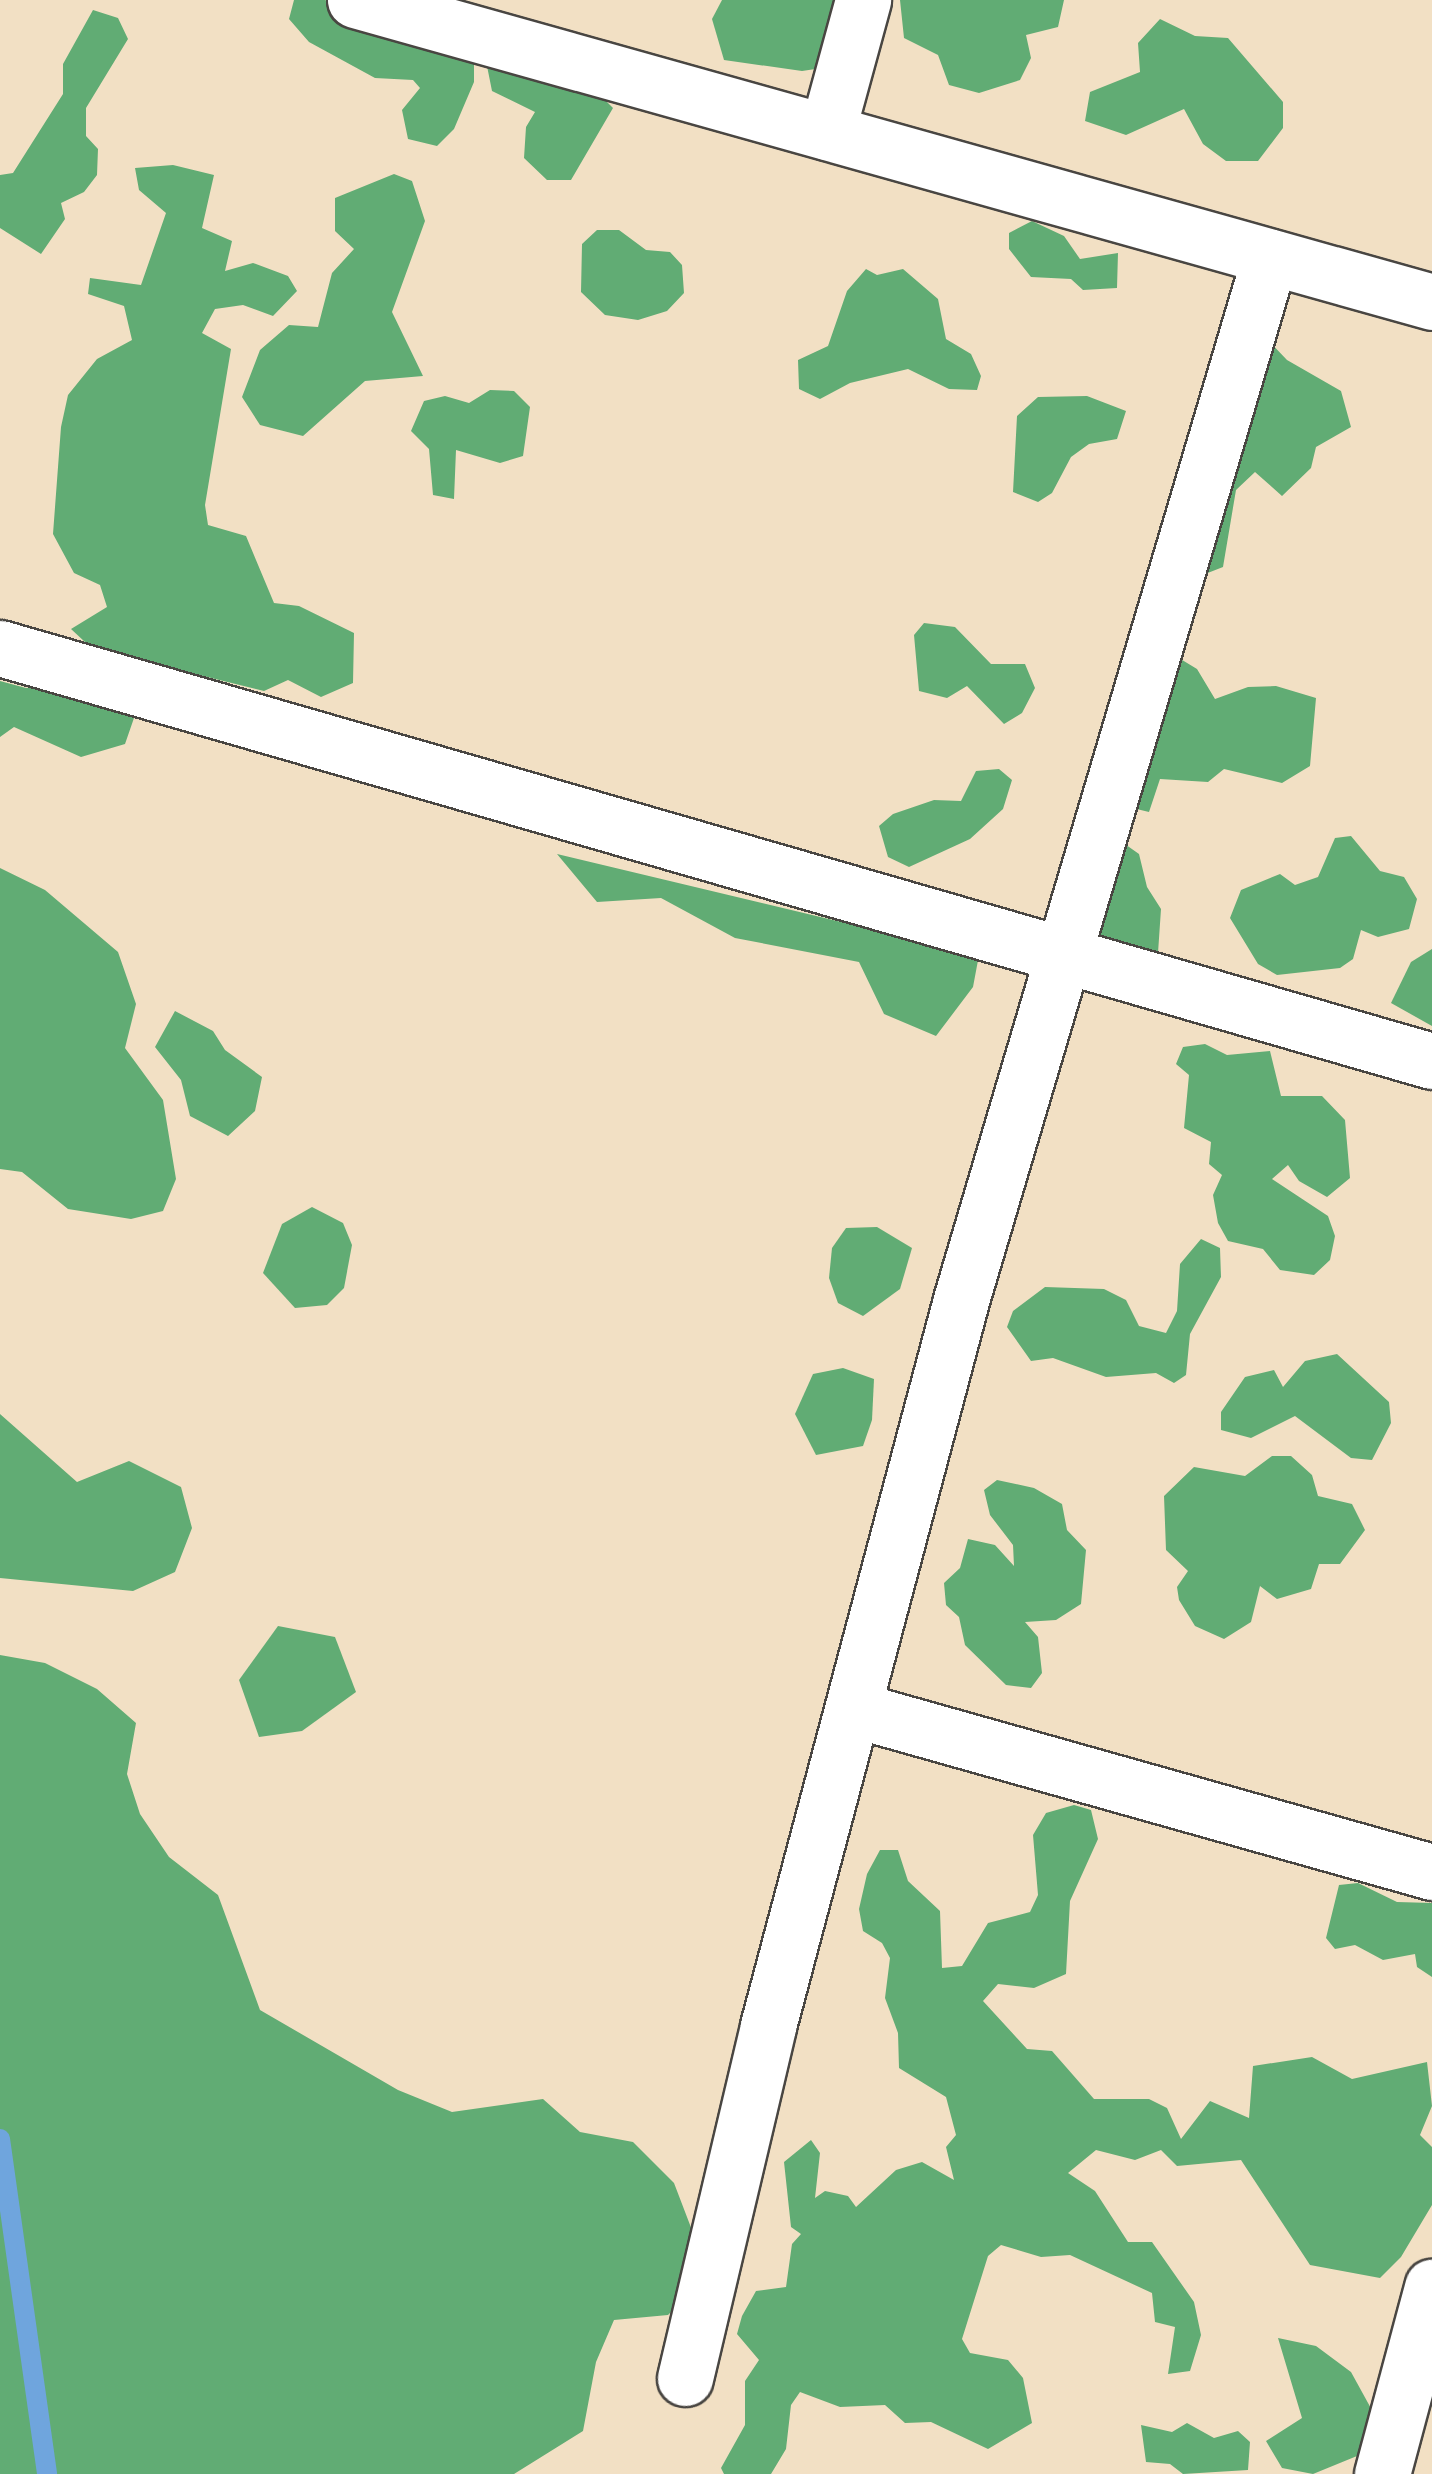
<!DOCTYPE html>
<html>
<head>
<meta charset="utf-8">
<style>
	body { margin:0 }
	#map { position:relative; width:1432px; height:2474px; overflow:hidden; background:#f2e0c4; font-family:"Patrick Hand",sans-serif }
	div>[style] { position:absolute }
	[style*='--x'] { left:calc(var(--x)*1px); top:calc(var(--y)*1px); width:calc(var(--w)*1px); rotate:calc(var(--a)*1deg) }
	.forest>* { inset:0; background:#61ac74 }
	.stream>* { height:20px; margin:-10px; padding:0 10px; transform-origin:10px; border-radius:10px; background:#6fa5dd }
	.roads { filter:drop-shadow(2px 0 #494642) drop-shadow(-2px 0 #494642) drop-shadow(0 2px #494642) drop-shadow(0 -2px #494642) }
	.minor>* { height:55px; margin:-27.5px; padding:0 27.5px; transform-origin:27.5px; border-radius:27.5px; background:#fff }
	span { translate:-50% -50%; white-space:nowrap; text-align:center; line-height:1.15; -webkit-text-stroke:10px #fff; paint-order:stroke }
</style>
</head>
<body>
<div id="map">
	<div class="forest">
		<div style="clip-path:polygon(294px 0,325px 0,474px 58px,474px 82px,454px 129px,437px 146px,408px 139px,402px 110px,420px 88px,413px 80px,375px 78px,309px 42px,289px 19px)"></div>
		<div style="clip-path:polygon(722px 0,844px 0,829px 67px,802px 71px,724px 60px,712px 19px)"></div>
		<div style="clip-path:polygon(900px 0,1064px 0,1058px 27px,1026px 35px,1031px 58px,1020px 80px,979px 93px,949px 85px,938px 55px,904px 38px)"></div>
		<div style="clip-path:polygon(93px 10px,118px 18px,128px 39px,86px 108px,86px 136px,98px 149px,97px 175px,84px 192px,61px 203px,65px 219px,41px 254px,0 228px,0 175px,13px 173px,63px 94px,63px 64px)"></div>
		<div style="clip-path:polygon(1160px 19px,1195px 36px,1228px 38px,1283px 102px,1283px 128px,1258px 161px,1226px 161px,1203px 144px,1184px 109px,1126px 135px,1085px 121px,1090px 92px,1140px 72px,1138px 43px)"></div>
		<div style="clip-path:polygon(514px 58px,592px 87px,613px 108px,571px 180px,547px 180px,524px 158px,526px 127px,535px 112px,492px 91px,487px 66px)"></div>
		<div style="clip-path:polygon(173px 165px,214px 175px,202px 228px,232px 241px,225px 271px,253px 263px,288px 276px,297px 291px,273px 316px,243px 305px,215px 309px,202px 333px,231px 349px,205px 505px,208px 525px,246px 536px,274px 603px,299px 606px,354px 633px,353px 683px,321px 697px,288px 680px,264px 691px,199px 675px,162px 687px,113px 668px,71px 629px,107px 607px,100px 585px,74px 573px,53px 534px,61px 427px,68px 395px,97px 359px,132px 340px,124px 306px,88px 294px,90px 278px,141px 285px,166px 213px,139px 190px,135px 168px)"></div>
		<div style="clip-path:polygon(394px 174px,412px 181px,425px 221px,392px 312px,423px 376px,365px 381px,303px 436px,260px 425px,242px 397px,260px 350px,289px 325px,318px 327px,332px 273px,354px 249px,335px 231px,335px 198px)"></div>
		<div style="clip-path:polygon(1032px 221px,1064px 236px,1080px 259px,1118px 253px,1117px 288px,1083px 290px,1071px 279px,1031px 277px,1009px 249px,1009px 233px)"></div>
		<div style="clip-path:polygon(597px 230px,619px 230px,646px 250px,670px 252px,682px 265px,684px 293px,667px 311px,638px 320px,605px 315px,581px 292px,582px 244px)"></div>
		<div style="clip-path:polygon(866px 269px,877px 275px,903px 269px,938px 299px,946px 339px,971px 354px,981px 376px,977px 390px,949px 389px,908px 369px,850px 383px,820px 399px,799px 389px,798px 360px,828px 346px,847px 291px)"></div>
		<div style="clip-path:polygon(1263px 335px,1287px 360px,1341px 391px,1351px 427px,1316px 447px,1311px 468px,1282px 496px,1255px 472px,1236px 490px,1223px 567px,1200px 576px)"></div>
		<div style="clip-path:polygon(490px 390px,514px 391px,530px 407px,523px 456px,500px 463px,456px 450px,454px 499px,433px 495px,429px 449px,411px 431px,424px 401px,445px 396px,469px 403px)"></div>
		<div style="clip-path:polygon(1087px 396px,1126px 411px,1117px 439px,1089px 444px,1071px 457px,1052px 493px,1038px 502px,1013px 492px,1017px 416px,1038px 397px)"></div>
		<div style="clip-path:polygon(924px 623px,955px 627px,991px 664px,1025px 664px,1035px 688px,1022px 713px,1004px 724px,967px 686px,947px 698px,919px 691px,914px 635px)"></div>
		<div style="clip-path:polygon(1164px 649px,1197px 669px,1215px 699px,1248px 687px,1276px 686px,1316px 698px,1310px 766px,1282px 783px,1224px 769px,1208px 782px,1160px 779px,1149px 812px,1120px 805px)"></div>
		<div style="clip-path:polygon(0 681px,26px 688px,88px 681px,134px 718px,125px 744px,81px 757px,14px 727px,0 737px)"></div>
		<div style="clip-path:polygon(999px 769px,1012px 780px,1003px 809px,970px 839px,909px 867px,888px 857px,879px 826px,893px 814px,934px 800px,961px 801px,976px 771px)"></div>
		<div style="clip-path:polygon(1112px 835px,1139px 854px,1147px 887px,1161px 909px,1158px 953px,1078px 932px)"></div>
		<div style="clip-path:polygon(1351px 836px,1380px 871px,1404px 877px,1417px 899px,1409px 929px,1378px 937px,1361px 930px,1353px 959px,1340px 968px,1277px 975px,1258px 964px,1230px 918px,1241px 890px,1280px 874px,1295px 885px,1318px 877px,1335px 838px)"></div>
		<div style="clip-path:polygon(557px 854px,979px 955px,973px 987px,936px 1036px,884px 1014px,859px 962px,735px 938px,661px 898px,597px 902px)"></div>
		<div style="clip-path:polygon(0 868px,45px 890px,118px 952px,136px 1004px,125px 1048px,163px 1100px,176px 1179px,163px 1211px,131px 1219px,68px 1209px,22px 1172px,0 1169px)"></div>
		<div style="clip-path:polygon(1432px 949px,1432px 1026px,1391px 1003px,1411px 962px)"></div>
		<div style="clip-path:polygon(175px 1011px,213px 1031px,225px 1050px,262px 1077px,255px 1111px,228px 1136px,190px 1116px,181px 1080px,155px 1047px)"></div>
		<div style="clip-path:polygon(1205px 1044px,1227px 1055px,1270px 1051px,1281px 1096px,1322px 1096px,1345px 1120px,1350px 1178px,1327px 1197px,1299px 1181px,1288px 1165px,1272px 1179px,1328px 1216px,1335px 1236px,1330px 1260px,1314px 1275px,1280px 1270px,1263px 1249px,1228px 1241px,1218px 1223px,1213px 1195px,1222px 1175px,1209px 1164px,1211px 1142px,1184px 1128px,1189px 1075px,1176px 1064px,1183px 1047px)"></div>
		<div style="clip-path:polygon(312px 1207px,343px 1223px,352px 1245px,344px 1288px,327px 1305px,295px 1308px,263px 1273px,282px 1224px)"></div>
		<div style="clip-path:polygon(877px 1227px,912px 1248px,900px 1289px,863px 1316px,838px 1303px,829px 1278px,832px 1248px,846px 1228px)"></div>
		<div style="clip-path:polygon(1201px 1239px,1220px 1248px,1221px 1277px,1190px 1334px,1186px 1375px,1174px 1383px,1156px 1373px,1106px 1377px,1053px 1358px,1031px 1361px,1007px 1327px,1013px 1311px,1045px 1287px,1104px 1289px,1126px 1300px,1139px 1326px,1166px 1333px,1177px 1311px,1180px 1264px)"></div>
		<div style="clip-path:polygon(1337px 1354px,1389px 1402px,1391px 1423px,1372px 1460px,1351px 1458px,1295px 1416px,1251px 1438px,1221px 1430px,1221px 1412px,1245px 1377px,1274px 1370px,1283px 1387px,1305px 1361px)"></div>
		<div style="clip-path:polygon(843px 1368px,874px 1379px,872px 1420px,863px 1446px,816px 1455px,795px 1414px,813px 1374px)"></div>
		<div style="clip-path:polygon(0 1414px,77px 1482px,129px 1461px,181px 1487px,192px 1528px,175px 1572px,133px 1591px,0 1578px)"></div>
		<div style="clip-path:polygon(1272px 1456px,1291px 1456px,1312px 1475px,1318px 1496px,1352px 1504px,1365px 1530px,1340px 1564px,1319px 1564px,1311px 1589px,1277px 1599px,1260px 1586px,1251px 1622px,1224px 1639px,1195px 1626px,1179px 1600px,1177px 1587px,1188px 1571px,1166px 1550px,1164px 1496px,1194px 1467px,1245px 1476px)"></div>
		<div style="clip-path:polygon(997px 1480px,1034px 1488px,1062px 1504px,1067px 1530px,1086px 1550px,1081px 1604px,1056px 1620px,1025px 1622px,1038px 1637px,1042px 1673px,1031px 1688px,1006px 1685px,965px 1645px,959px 1617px,946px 1605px,944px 1583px,960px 1568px,968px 1539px,995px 1545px,1014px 1566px,1013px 1545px,990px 1515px,984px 1490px)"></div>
		<div style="clip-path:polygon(278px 1626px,335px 1637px,356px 1692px,302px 1731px,259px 1737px,239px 1680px)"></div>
		<div style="clip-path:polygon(0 1655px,45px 1663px,97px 1689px,136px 1723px,127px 1774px,140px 1814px,169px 1857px,218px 1895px,260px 2010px,398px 2090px,452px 2112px,543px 2099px,580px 2132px,633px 2142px,674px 2183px,695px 2238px,694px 2289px,668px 2315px,614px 2320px,596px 2362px,583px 2431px,514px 2474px,0 2474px)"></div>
		<div style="clip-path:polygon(1074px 1805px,1091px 1810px,1098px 1839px,1070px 1901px,1066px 1974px,1034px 1988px,998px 1984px,983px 2001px,1027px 2049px,1052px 2051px,1094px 2099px,1149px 2099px,1167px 2108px,1181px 2139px,1210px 2101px,1249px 2118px,1253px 2066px,1312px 2057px,1352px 2079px,1427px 2062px,1432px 2106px,1420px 2135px,1432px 2147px,1432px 2205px,1401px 2257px,1380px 2278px,1310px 2265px,1241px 2160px,1177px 2166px,1161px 2150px,1135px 2160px,1096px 2150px,1068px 2173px,1095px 2191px,1128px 2242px,1152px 2242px,1194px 2302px,1201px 2335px,1190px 2371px,1168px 2374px,1175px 2327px,1155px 2322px,1152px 2293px,1070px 2255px,1041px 2257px,1001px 2245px,988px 2256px,962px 2339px,970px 2353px,1008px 2360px,1023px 2378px,1032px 2423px,988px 2449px,931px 2422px,905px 2423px,885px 2405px,840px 2407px,800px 2392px,791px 2405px,786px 2449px,771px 2474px,724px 2474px,721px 2468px,745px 2425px,745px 2381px,759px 2360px,737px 2334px,742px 2316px,756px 2291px,786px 2287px,792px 2244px,801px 2234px,791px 2227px,784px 2162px,811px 2140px,820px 2153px,815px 2198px,825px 2191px,848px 2196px,856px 2207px,896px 2170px,922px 2162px,954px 2180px,946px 2147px,956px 2135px,946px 2097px,899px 2068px,898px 2033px,885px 1998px,890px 1958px,882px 1943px,863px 1931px,859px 1909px,867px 1874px,880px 1850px,898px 1850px,908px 1881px,940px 1911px,942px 1968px,962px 1966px,988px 1923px,1030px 1912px,1038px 1895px,1033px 1835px,1046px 1813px)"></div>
		<div style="clip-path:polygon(1358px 1883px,1397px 1902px,1432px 1903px,1432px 1977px,1417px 1967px,1415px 1954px,1383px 1960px,1355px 1945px,1335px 1949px,1326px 1938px,1339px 1885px)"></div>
		<div style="clip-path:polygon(1278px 2338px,1316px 2346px,1351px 2372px,1373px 2412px,1357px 2456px,1313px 2474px,1282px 2468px,1266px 2441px,1302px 2418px)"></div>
		<div style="clip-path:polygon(1187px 2423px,1214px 2438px,1238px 2431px,1250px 2442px,1248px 2470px,1183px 2474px,1170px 2464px,1146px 2462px,1141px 2425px,1172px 2432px)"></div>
	</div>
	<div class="stream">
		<div style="--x:0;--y:2139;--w:338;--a:82"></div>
	</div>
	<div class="roads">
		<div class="minor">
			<div style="--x:355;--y:0;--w:1119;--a:15.66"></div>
			<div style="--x:827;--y:132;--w:137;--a:-74.7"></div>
			<div style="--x:0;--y:648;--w:1490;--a:16.09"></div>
			<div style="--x:853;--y:1709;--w:602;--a:15.72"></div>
			<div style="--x:685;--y:2378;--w:362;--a:-76.7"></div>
			<div style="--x:768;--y:2026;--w:751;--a:-75.11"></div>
			<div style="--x:961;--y:1300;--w:1088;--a:-73.5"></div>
			<div style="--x:1382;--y:2474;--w:194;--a:-75"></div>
		</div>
	</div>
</div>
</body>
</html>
